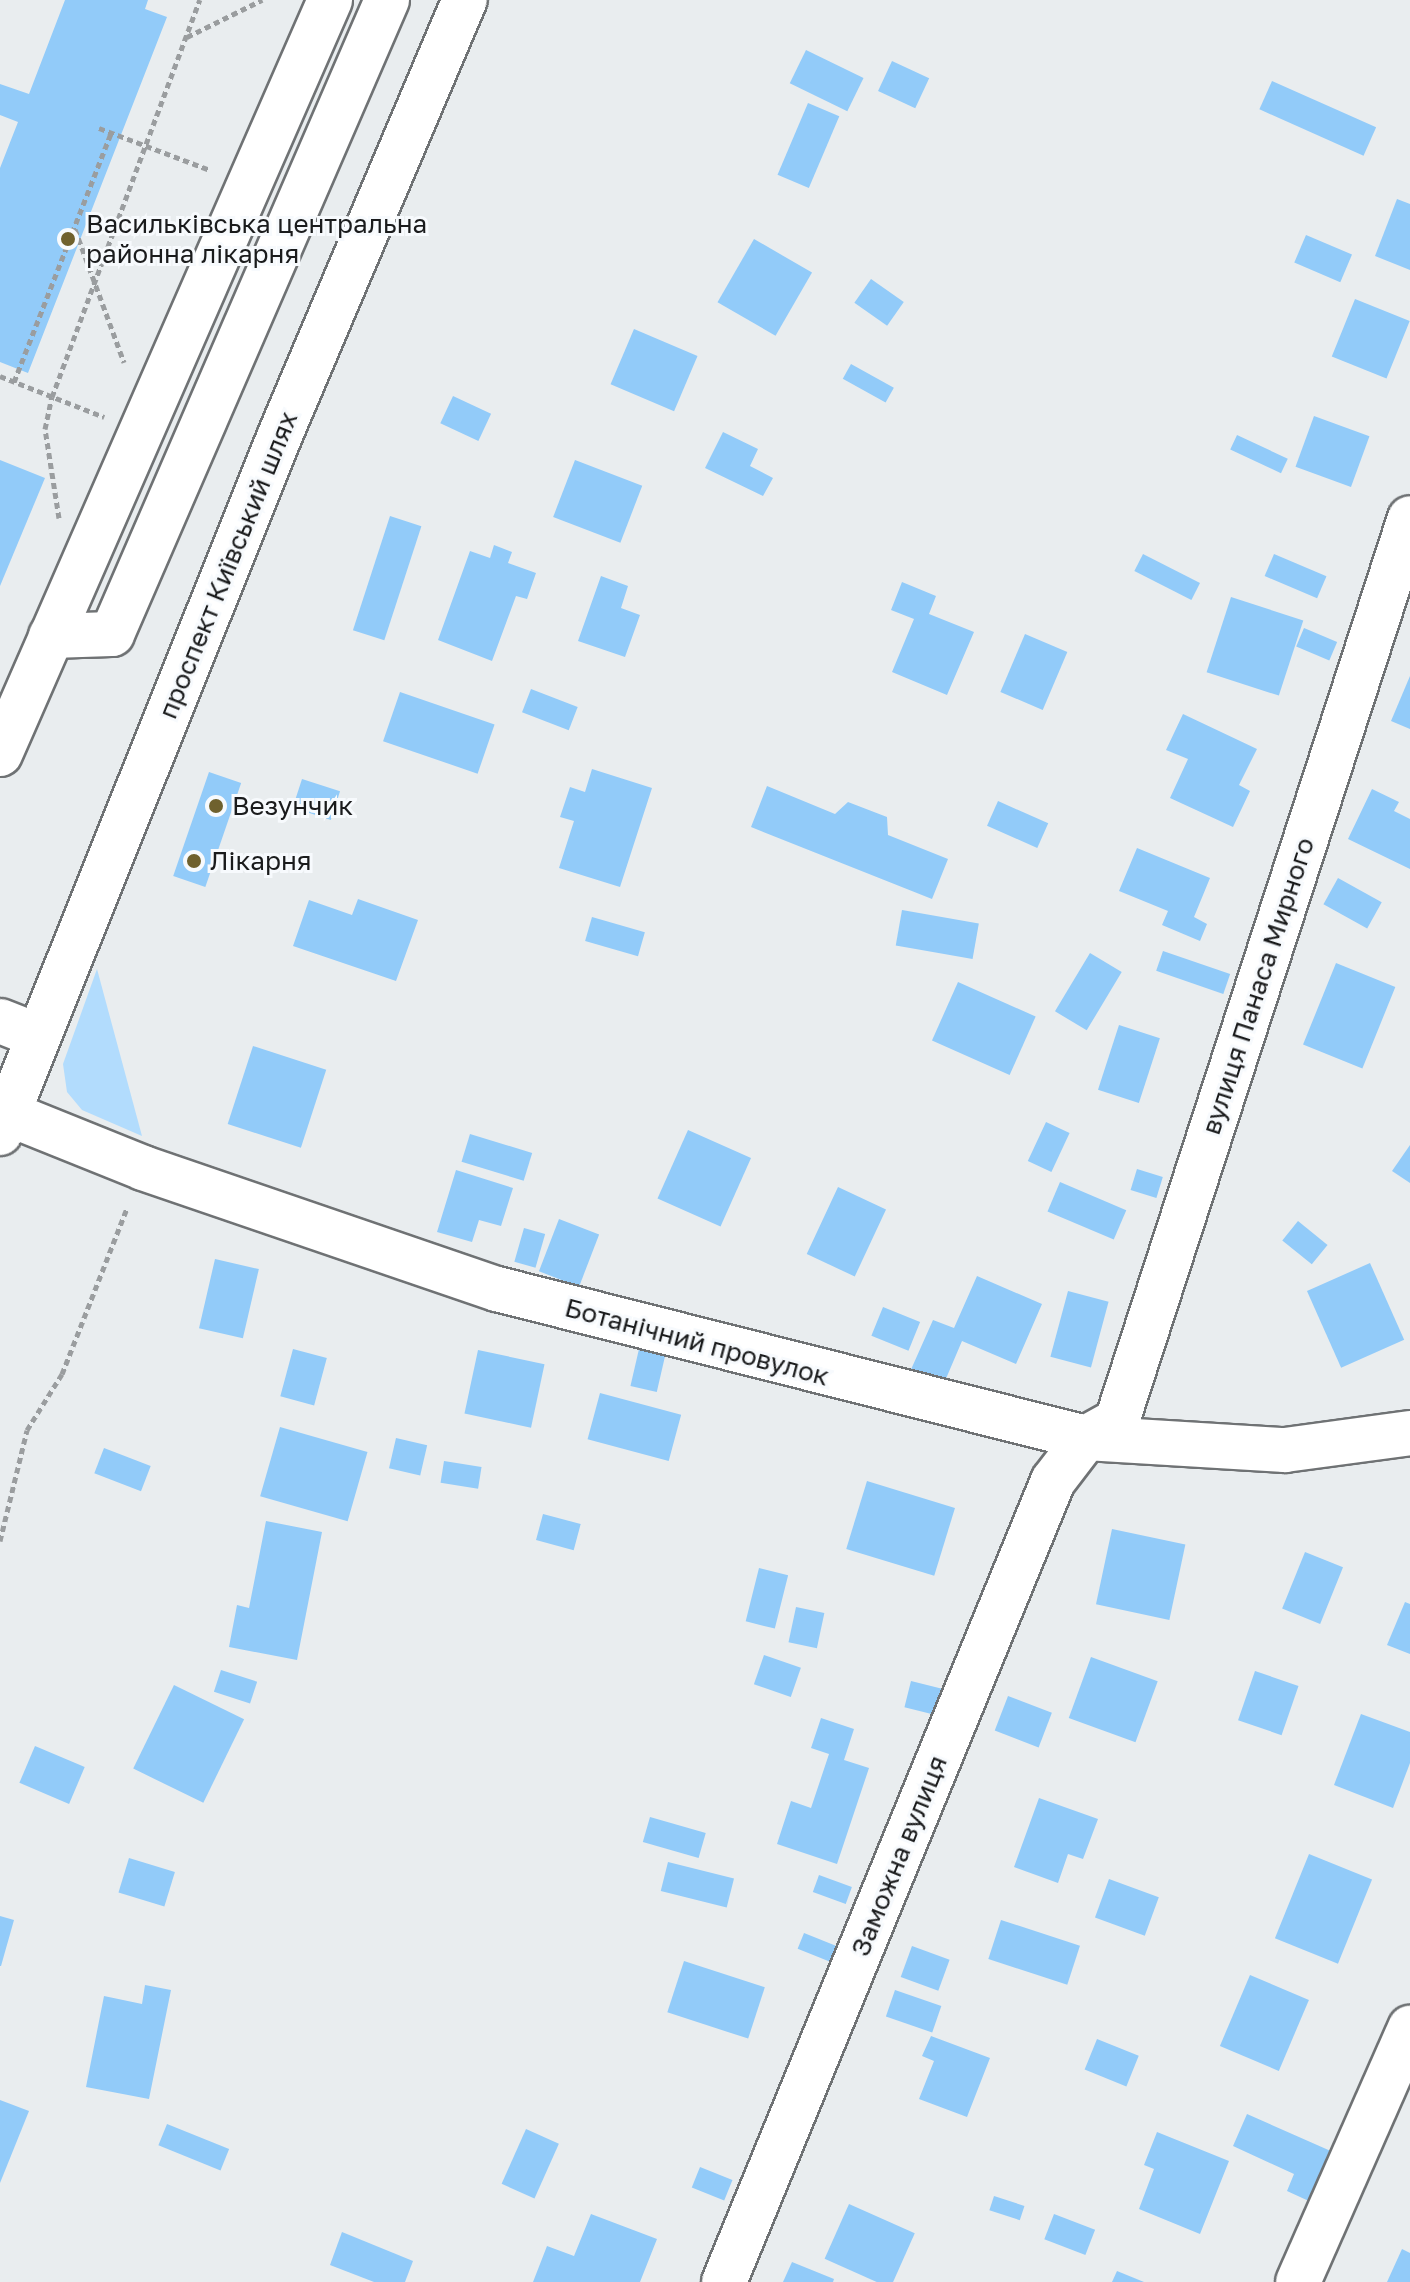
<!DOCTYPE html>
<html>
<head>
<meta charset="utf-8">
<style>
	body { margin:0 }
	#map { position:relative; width:1410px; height:2282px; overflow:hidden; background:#e9edef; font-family:"Golos Text",sans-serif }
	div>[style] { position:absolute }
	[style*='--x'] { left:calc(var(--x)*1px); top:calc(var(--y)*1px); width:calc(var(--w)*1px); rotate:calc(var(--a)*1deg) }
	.green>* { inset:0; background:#b2dcfd }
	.building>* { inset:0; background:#92cbf9; transform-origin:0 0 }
	.path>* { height:5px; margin-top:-2.5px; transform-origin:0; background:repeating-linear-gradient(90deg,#9a9d9f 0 6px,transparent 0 10px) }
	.roads { filter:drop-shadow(2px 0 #6f7274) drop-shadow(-2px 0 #6f7274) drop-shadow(0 2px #6f7274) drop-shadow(0 -2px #6f7274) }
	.minor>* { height:44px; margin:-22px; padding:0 22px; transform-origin:22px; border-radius:22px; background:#fff }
	.major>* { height:44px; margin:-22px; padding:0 22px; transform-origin:22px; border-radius:22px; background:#fff }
	.dots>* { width:22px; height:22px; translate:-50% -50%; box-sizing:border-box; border:4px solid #f7fafd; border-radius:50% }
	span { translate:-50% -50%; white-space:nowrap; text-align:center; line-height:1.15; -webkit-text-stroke:6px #f7fafd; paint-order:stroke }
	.poi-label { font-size:26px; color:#1a1b1c }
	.left { translate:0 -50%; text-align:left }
	.street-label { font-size:26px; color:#1a1b1c }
</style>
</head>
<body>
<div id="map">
	<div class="green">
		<div style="clip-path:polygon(97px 969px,142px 1136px,82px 1110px,67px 1092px,63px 1064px)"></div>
	</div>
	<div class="building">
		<div style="clip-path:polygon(65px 0,148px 0,145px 9px,167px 17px,28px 373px,0 362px,0 168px,18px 122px,0 115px,0 84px,29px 94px)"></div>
		<div style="left:806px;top:50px;width:64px;height:37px;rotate:26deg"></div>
		<div style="left:892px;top:61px;width:41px;height:33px;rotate:25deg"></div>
		<div style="left:1272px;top:81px;width:114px;height:31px;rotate:24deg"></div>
		<div style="left:808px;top:103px;width:34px;height:78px;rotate:23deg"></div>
		<div style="clip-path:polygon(1397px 199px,1410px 204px,1410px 270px,1375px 256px)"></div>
		<div style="left:1306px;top:235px;width:50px;height:30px;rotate:23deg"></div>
		<div style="left:754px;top:239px;width:67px;height:73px;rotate:30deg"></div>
		<div style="left:871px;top:279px;width:40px;height:29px;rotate:35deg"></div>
		<div style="left:1355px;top:299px;width:59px;height:62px;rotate:22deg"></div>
		<div style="left:634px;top:329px;width:69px;height:60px;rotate:23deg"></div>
		<div style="left:851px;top:364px;width:49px;height:17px;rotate:29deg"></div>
		<div style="left:453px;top:396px;width:42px;height:30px;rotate:25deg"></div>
		<div style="left:1314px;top:416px;width:59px;height:54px;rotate:20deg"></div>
		<div style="clip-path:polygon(723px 432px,758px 449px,750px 466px,773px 478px,763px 496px,705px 468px)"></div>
		<div style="left:1237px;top:435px;width:56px;height:16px;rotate:25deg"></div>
		<div style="clip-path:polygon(0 460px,45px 478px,0 586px)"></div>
		<div style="left:575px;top:460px;width:72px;height:61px;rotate:21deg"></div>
		<div style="left:390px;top:516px;width:33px;height:120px;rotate:18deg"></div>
		<div style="clip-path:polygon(494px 545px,512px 552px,508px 563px,536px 573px,527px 599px,516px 596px,492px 661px,438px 640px,470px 551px,490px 558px)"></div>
		<div style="left:1143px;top:554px;width:64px;height:19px;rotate:27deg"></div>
		<div style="left:1274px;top:554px;width:57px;height:24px;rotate:23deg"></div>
		<div style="clip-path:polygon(601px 576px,628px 586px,621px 608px,640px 615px,625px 657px,578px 641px)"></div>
		<div style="clip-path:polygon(902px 582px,936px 596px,929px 614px,974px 632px,947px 695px,892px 672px,914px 619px,891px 610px)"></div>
		<div style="left:1231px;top:597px;width:76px;height:79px;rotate:18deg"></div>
		<div style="left:1304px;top:628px;width:36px;height:20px;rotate:23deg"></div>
		<div style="left:1025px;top:634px;width:46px;height:63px;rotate:23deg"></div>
		<div style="clip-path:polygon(1410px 676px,1410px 729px,1391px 721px)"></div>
		<div style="left:531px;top:689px;width:50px;height:25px;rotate:21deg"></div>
		<div style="left:400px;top:692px;width:100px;height:52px;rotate:19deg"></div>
		<div style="clip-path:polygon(1183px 714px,1257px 749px,1239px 785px,1250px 791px,1233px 827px,1170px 798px,1188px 759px,1166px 750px)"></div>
		<div style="clip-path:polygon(592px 769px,652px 788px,620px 887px,559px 868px,574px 821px,560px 817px,570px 787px,585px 792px)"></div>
		<div style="left:209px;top:772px;width:34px;height:110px;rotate:19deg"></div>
		<div style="left:302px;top:779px;width:40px;height:30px;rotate:18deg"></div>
		<div style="clip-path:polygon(767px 786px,835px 814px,848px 802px,887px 817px,888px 835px,948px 859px,932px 899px,751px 827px)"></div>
		<div style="clip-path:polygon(1372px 789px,1399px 802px,1394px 811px,1410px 819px,1410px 869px,1348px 839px)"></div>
		<div style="left:998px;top:801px;width:55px;height:27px;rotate:24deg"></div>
		<div style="clip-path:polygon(1137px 848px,1210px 878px,1194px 917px,1207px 924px,1200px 941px,1162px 925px,1168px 911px,1119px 891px)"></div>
		<div style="left:1338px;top:878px;width:50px;height:30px;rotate:29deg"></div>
		<div style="clip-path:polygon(358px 899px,418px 920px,396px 981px,293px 946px,309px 900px,352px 915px)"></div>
		<div style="left:902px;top:910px;width:78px;height:36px;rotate:10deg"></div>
		<div style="left:592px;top:917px;width:55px;height:25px;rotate:16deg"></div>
		<div style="left:1163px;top:951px;width:71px;height:21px;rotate:19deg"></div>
		<div style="left:1090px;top:953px;width:37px;height:68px;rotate:31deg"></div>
		<div style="left:1336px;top:963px;width:64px;height:88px;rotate:22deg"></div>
		<div style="left:958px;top:982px;width:85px;height:64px;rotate:24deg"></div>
		<div style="left:1119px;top:1025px;width:43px;height:68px;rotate:18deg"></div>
		<div style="left:253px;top:1046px;width:77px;height:82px;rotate:18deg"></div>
		<div style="left:1046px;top:1122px;width:26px;height:43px;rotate:25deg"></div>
		<div style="left:688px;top:1130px;width:69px;height:75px;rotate:24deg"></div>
		<div style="left:470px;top:1134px;width:65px;height:29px;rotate:17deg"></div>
		<div style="clip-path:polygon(1410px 1145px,1410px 1183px,1392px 1171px)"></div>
		<div style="left:1137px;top:1169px;width:27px;height:22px;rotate:17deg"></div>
		<div style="clip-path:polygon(456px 1170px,513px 1188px,501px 1226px,479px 1220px,472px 1242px,437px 1232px)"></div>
		<div style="left:1060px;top:1182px;width:72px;height:32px;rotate:23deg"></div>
		<div style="left:838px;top:1187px;width:53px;height:74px;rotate:25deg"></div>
		<div style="left:559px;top:1219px;width:43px;height:56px;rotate:21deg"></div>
		<div style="left:1298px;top:1221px;width:38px;height:25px;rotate:39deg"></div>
		<div style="left:524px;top:1228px;width:22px;height:35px;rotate:16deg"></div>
		<div style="left:215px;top:1259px;width:45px;height:71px;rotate:13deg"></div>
		<div style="left:1370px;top:1263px;width:84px;height:69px;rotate:66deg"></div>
		<div style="clip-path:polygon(977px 1276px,1042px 1304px,1016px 1364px,962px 1341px,942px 1388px,909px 1374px,933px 1320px,954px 1328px)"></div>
		<div style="left:1068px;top:1291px;width:42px;height:68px;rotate:15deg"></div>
		<div style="left:883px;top:1307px;width:40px;height:31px;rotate:22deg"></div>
		<div style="left:293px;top:1349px;width:35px;height:49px;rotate:15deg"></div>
		<div style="left:639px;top:1349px;width:27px;height:38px;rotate:13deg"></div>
		<div style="left:478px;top:1350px;width:68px;height:65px;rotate:12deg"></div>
		<div style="left:600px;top:1393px;width:84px;height:48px;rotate:15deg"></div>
		<div style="left:280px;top:1427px;width:91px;height:72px;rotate:16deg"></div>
		<div style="left:396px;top:1438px;width:32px;height:31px;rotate:13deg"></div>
		<div style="left:104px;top:1448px;width:50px;height:27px;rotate:21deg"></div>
		<div style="left:444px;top:1461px;width:38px;height:22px;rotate:9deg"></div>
		<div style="left:867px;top:1481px;width:92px;height:71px;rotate:17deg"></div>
		<div style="left:543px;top:1514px;width:39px;height:27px;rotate:15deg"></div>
		<div style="clip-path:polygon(266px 1521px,322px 1532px,297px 1660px,229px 1647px,237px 1605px,249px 1608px)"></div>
		<div style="left:1112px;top:1529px;width:75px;height:77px;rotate:12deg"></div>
		<div style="left:1305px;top:1552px;width:41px;height:61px;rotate:22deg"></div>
		<div style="left:759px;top:1568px;width:30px;height:55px;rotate:14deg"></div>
		<div style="clip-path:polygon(1405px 1602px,1410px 1604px,1410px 1654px,1387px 1645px)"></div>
		<div style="left:796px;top:1607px;width:29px;height:36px;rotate:12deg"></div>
		<div style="left:764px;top:1655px;width:39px;height:31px;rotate:19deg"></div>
		<div style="left:1091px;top:1657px;width:71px;height:65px;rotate:20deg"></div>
		<div style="left:221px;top:1670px;width:38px;height:23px;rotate:18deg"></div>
		<div style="left:1255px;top:1671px;width:46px;height:52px;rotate:19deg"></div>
		<div style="left:911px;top:1681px;width:33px;height:27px;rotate:14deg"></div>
		<div style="left:174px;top:1685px;width:78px;height:93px;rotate:26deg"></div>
		<div style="left:1008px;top:1696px;width:47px;height:37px;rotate:21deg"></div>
		<div style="clip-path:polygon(1361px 1714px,1410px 1732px,1410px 1763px,1393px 1808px,1334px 1785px)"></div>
		<div style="clip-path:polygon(821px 1718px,854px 1729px,844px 1760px,869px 1768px,837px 1864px,777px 1844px,791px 1801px,811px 1808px,829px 1754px,811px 1748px)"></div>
		<div style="left:35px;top:1746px;width:54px;height:40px;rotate:23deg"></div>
		<div style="clip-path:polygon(1039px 1798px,1098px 1819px,1083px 1859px,1068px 1854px,1058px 1883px,1014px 1867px)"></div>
		<div style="left:650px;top:1817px;width:58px;height:26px;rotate:16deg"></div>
		<div style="left:1309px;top:1854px;width:68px;height:91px;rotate:22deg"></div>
		<div style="left:129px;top:1858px;width:48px;height:36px;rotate:17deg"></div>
		<div style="left:668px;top:1862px;width:68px;height:30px;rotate:14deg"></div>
		<div style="left:819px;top:1875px;width:35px;height:18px;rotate:20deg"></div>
		<div style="left:1109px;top:1879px;width:53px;height:41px;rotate:20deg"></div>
		<div style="clip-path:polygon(0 1916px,14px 1920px,1px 1966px,0 1966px)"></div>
		<div style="left:1001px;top:1920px;width:83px;height:41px;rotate:18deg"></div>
		<div style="left:804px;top:1933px;width:35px;height:17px;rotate:22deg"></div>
		<div style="left:912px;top:1946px;width:40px;height:33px;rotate:20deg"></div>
		<div style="left:684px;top:1961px;width:85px;height:54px;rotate:18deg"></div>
		<div style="left:1250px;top:1975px;width:64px;height:77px;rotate:23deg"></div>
		<div style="clip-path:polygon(145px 1985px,171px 1990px,149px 2099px,86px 2087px,104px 1996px,142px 2004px)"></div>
		<div style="left:895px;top:1990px;width:49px;height:28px;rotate:19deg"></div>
		<div style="clip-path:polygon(931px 2036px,990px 2058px,967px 2117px,919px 2099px,934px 2061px,922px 2056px)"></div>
		<div style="left:1097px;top:2039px;width:45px;height:33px;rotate:22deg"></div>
		<div style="clip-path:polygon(0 2100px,29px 2111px,0 2183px)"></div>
		<div style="clip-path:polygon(1247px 2114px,1333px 2152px,1311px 2202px,1287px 2191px,1294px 2174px,1233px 2146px)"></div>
		<div style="left:167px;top:2124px;width:67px;height:23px;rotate:22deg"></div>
		<div style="left:526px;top:2129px;width:36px;height:60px;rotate:24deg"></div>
		<div style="clip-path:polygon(1157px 2132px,1229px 2161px,1200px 2234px,1139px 2209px,1154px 2169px,1144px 2165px)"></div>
		<div style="left:700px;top:2167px;width:35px;height:22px;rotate:22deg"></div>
		<div style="left:994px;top:2196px;width:32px;height:15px;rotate:18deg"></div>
		<div style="left:849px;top:2204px;width:72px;height:60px;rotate:24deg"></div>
		<div style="clip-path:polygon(591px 2214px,657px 2239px,640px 2282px,533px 2282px,547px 2246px,574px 2256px)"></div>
		<div style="left:1054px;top:2214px;width:44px;height:27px;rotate:21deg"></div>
		<div style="clip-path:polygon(342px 2232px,413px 2261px,405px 2282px,374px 2282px,330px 2265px)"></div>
		<div style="clip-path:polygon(1402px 2249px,1410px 2253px,1410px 2282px,1387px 2282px)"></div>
		<div style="clip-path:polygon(792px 2262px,834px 2279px,833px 2282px,783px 2282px)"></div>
		<div style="clip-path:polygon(1117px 2271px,1144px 2282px,1112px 2282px)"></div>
	</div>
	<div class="path">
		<div style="--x:187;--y:37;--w:84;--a:-26.3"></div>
		<div style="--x:99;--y:128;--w:119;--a:20.7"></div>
		<div style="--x:75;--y:229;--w:142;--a:69.8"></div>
		<div style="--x:0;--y:376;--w:112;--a:21.5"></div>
		<div style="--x:14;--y:382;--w:267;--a:-68.7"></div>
		<div style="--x:59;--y:518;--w:90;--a:-98.9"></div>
		<div style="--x:45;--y:429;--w:33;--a:-78"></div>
		<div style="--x:52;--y:397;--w:424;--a:-69.6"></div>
		<div style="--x:0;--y:1541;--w:114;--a:-76.3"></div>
		<div style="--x:27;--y:1430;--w:66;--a:-58"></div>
		<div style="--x:62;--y:1374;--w:178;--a:-68.6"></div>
	</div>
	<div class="roads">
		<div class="minor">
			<div style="--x:51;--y:636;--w:61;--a:-1.9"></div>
			<div style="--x:112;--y:634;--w:691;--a:-66.55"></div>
			<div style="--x:0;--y:754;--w:823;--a:-66.36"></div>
			<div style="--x:0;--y:1021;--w:41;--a:21.5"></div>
			<div style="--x:9;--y:1114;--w:144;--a:21.9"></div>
			<div style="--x:143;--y:1168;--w:374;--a:18.9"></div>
			<div style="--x:497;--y:1289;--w:608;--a:14.2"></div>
			<div style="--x:1086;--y:1438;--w:199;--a:3.5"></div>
			<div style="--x:1285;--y:1450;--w:126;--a:-7.7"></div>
			<div style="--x:724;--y:2282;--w:866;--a:-67.67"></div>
			<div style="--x:1053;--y:1481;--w:54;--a:-52.5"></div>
			<div style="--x:1086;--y:1438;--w:35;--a:-29"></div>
			<div style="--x:1117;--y:1421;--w:949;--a:-72.02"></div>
			<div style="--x:1298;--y:2282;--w:278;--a:-66.2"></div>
		</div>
		<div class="major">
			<div style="--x:0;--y:1133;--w:752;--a:-68.14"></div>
			<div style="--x:280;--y:435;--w:473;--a:-67"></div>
		</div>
	</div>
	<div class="dots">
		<div style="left:68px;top:239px;background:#6f612e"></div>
		<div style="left:216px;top:806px;background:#6f612e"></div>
		<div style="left:194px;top:861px;background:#6f612e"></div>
	</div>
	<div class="poi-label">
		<span class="left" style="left:86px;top:239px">Васильківська центральна<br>районна лікарня</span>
		<span class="left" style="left:232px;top:806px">Везунчик</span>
		<span class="left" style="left:210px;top:861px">Лікарня</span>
	</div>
	<div class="street-label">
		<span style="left:228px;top:565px;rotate:-68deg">проспект Київський шлях</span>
		<span style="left:1258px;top:986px;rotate:-72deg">вулиця Панаса Мирного</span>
		<span style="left:697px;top:1342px;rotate:15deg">Ботанічний провулок</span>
		<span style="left:899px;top:1856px;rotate:-68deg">Заможна вулиця</span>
	</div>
</div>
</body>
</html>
